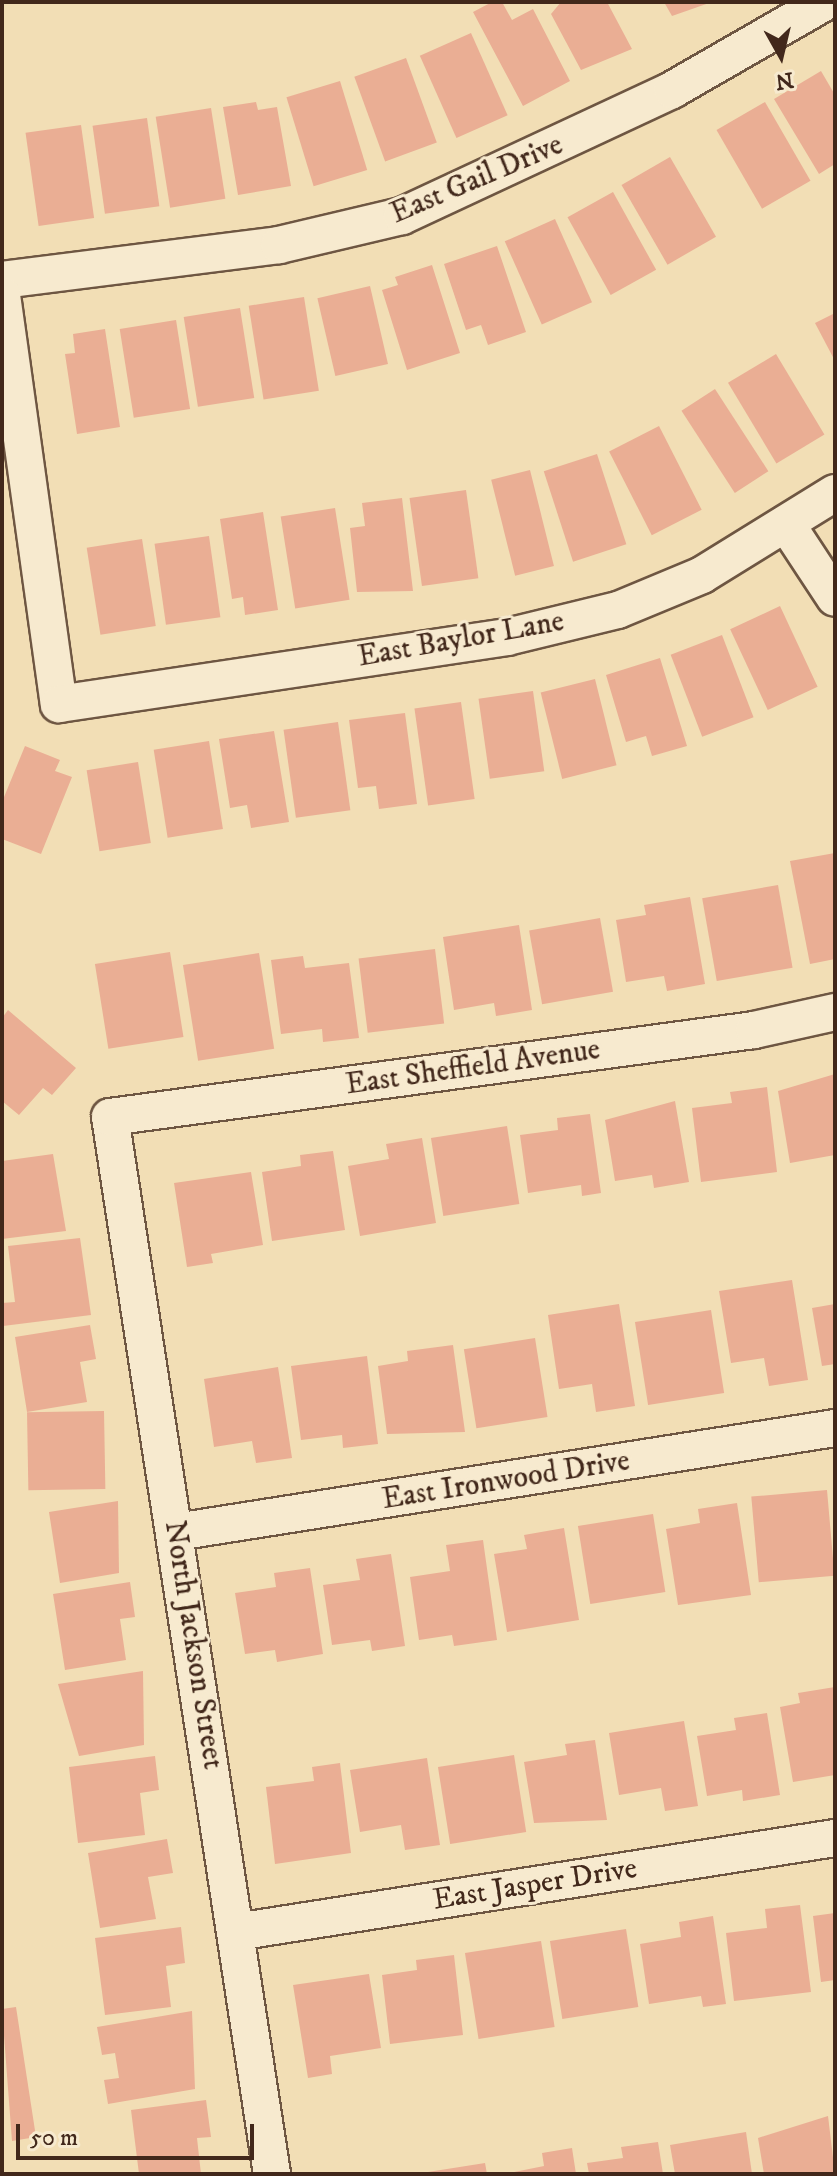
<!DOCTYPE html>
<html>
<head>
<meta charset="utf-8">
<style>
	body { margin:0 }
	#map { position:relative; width:837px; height:2176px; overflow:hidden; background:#f2deb5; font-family:"IM FELL DW Pica",serif }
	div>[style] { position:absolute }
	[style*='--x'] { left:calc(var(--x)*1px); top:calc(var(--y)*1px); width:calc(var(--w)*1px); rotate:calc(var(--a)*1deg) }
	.building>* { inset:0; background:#eaae94; transform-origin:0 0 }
	.roads { filter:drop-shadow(2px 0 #6e5642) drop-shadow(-2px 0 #6e5642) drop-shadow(0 2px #6e5642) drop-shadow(0 -2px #6e5642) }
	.street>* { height:36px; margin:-18px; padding:0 18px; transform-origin:18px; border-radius:18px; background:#f7eacf }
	span { translate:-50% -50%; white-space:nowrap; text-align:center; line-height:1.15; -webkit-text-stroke:6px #f7eacf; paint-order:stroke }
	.street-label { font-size:30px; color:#42281b }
	.frame { position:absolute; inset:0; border:4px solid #42281b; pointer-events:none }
	.north { position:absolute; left:741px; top:16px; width:80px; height:80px; -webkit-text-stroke:6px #f7eacf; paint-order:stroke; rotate:172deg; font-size:22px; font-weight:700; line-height:32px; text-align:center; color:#42281b }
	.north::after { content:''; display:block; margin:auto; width:28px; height:36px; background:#42281b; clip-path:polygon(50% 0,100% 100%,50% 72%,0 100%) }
	.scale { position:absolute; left:16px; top:2124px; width:238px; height:36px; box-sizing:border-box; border:4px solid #42281b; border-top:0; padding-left:10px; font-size:24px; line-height:28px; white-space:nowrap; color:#42281b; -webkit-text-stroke:6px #f7eacf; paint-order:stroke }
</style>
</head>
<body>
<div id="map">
	<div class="building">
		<div style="clip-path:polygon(492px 2px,502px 2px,512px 20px,533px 9px,570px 81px,523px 106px,473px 12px)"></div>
		<div style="clip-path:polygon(561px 2px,607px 2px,632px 49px,581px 70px,551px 14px)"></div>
		<div style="clip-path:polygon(664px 2px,712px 2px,672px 16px)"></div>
		<div style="left:471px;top:33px;width:90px;height:56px;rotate:66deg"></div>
		<div style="left:406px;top:58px;width:90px;height:55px;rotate:70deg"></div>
		<div style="clip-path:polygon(821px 71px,835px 95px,835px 164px,819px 174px,774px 99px)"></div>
		<div style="left:340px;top:81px;width:93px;height:56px;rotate:73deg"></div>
		<div style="clip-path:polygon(256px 102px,258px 110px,277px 107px,291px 186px,238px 195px,223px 107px)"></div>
		<div style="left:765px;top:102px;width:91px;height:56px;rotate:60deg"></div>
		<div style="left:211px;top:108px;width:92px;height:56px;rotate:81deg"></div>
		<div style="left:147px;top:118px;width:89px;height:55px;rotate:82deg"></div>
		<div style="left:81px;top:125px;width:94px;height:56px;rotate:82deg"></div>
		<div style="left:670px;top:157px;width:92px;height:56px;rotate:60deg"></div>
		<div style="left:613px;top:192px;width:89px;height:52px;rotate:61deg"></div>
		<div style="left:555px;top:219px;width:91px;height:55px;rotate:66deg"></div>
		<div style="clip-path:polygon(497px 246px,526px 332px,488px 345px,481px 325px,466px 330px,444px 264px)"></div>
		<div style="clip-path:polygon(432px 265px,460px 353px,407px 370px,382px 290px,398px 285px,395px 277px)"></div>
		<div style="left:370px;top:286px;width:80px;height:54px;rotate:77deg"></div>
		<div style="left:304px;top:297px;width:95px;height:56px;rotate:81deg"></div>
		<div style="left:240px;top:308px;width:91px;height:57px;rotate:81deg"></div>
		<div style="clip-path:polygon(835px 313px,835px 361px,815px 323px)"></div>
		<div style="left:176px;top:320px;width:90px;height:57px;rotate:81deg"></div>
		<div style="clip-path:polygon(105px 329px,120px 427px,77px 434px,65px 354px,75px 353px,73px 334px)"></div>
		<div style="left:776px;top:354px;width:94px;height:56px;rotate:59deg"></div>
		<div style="left:715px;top:389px;width:98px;height:40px;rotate:57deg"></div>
		<div style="left:659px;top:426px;width:94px;height:56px;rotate:63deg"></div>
		<div style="left:597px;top:454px;width:95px;height:56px;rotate:72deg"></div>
		<div style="left:530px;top:470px;width:99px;height:40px;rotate:76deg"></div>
		<div style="left:466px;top:490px;width:89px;height:57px;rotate:82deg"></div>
		<div style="clip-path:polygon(402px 498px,413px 591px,357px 592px,350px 528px,365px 526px,362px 503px)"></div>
		<div style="left:335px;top:508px;width:93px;height:55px;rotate:81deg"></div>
		<div style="clip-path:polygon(263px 512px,278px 610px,245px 615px,243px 597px,232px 599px,220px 519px)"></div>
		<div style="left:209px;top:536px;width:82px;height:55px;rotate:82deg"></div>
		<div style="left:142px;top:539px;width:88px;height:56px;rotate:81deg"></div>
		<div style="left:780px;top:606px;width:89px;height:55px;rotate:65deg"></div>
		<div style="left:722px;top:635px;width:88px;height:55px;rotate:69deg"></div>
		<div style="clip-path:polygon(660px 658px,687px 746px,652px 756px,646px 736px,626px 742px,606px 675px)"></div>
		<div style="left:595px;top:679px;width:89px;height:56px;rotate:76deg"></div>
		<div style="left:533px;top:691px;width:81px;height:55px;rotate:82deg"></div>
		<div style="left:461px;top:702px;width:98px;height:47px;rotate:82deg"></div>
		<div style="clip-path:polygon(405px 713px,417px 804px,379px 809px,376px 786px,358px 788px,349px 720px)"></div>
		<div style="left:338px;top:722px;width:89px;height:55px;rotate:82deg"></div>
		<div style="clip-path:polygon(274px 731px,289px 822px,251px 828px,247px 805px,230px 808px,219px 739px)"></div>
		<div style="left:209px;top:741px;width:89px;height:56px;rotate:81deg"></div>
		<div style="clip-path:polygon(25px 746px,60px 760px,55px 771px,72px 777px,41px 854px,2px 839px,2px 802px)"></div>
		<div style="left:138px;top:762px;width:82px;height:52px;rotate:81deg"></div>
		<div style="clip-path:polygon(835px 853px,835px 959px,810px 964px,790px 861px)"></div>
		<div style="left:778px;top:885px;width:84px;height:77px;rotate:80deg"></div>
		<div style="clip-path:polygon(690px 897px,705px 984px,667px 991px,664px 976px,626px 982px,616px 920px,646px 915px,644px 905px)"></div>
		<div style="left:600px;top:918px;width:75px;height:72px;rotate:80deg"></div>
		<div style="clip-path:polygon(519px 925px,532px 1010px,496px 1016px,494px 1003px,454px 1010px,443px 937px)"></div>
		<div style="left:435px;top:949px;width:75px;height:77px;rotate:83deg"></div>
		<div style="left:170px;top:952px;width:86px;height:76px;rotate:81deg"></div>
		<div style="left:259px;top:953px;width:97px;height:77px;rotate:81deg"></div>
		<div style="clip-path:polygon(303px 956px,305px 968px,349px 963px,359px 1038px,323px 1042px,322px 1029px,281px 1034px,271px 960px)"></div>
		<div style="clip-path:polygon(8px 1010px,76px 1068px,52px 1095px,43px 1088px,19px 1115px,2px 1101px,2px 1018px)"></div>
		<div style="clip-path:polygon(835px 1074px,835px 1155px,790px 1163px,778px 1091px)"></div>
		<div style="clip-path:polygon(767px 1087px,777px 1172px,701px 1182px,692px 1108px,732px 1103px,730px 1092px)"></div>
		<div style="clip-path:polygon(675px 1101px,689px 1182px,654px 1188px,652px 1175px,615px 1181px,605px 1120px)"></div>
		<div style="clip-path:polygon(590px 1114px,601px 1193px,582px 1196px,581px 1185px,528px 1193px,520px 1135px,558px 1130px,557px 1118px)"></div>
		<div style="left:507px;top:1126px;width:79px;height:77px;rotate:81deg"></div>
		<div style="clip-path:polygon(422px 1138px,436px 1223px,360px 1236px,348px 1166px,389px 1159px,386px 1144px)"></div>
		<div style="clip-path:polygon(333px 1151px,345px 1230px,272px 1241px,262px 1172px,301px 1166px,300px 1155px)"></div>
		<div style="clip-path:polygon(53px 1154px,66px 1231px,2px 1239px,2px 1161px)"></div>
		<div style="clip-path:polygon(251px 1172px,263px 1245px,211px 1254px,213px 1263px,187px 1267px,174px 1183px)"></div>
		<div style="clip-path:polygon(80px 1238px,91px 1315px,3px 1326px,2px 1303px,15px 1302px,8px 1246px)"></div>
		<div style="clip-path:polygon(792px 1280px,808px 1380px,769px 1386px,764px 1358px,731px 1363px,719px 1291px)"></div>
		<div style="clip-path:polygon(619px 1304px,635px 1406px,596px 1412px,592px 1384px,559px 1389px,548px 1315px)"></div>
		<div style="clip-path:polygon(835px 1304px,835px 1364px,822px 1366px,812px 1308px)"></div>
		<div style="left:711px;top:1310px;width:84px;height:77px;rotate:81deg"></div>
		<div style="clip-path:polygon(90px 1325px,96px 1359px,80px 1362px,87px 1402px,27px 1412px,15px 1337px)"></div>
		<div style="left:535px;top:1338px;width:80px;height:72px;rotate:81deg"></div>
		<div style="clip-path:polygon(453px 1345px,465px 1432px,387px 1434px,378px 1366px,408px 1361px,407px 1351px)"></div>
		<div style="clip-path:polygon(367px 1356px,378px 1444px,343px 1448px,342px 1435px,301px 1440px,291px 1366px)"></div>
		<div style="clip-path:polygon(278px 1367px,292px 1458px,256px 1463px,252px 1441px,214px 1447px,204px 1379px)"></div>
		<div style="left:104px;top:1411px;width:78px;height:77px;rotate:89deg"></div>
		<div style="left:827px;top:1490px;width:86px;height:76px;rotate:85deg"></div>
		<div style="clip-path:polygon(118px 1501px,119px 1573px,60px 1583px,49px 1512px)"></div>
		<div style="clip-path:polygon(737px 1503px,751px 1595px,678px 1605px,666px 1529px,700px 1523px,698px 1509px)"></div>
		<div style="left:653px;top:1514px;width:79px;height:76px;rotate:81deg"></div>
		<div style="clip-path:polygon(564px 1528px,579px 1620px,507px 1632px,494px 1554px,527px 1549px,524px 1535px)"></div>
		<div style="clip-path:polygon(483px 1540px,497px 1640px,454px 1646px,452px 1635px,419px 1640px,410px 1577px,450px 1571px,446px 1545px)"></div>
		<div style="clip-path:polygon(391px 1554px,405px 1646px,372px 1651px,370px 1640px,332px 1645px,323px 1585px,360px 1580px,356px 1559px)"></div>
		<div style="clip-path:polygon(310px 1568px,323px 1654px,277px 1662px,275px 1650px,245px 1654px,235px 1593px,276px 1587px,274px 1573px)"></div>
		<div style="clip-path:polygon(130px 1582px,135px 1617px,120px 1619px,126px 1660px,65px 1670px,53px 1594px)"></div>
		<div style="clip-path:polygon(143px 1671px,144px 1745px,79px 1756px,58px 1684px)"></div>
		<div style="clip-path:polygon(835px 1687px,835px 1775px,793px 1782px,780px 1707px,800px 1703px,798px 1693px)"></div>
		<div style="clip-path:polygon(767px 1713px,780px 1795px,743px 1801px,742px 1790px,707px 1796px,697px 1736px,736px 1730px,734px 1718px)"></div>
		<div style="clip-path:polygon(684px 1721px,698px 1806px,665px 1811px,661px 1788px,619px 1795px,609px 1733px)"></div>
		<div style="clip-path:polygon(595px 1740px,607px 1820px,534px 1823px,524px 1762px,567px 1755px,565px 1744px)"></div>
		<div style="left:514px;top:1755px;width:78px;height:77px;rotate:81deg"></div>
		<div style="clip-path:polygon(155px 1756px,159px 1790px,140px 1793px,145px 1835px,78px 1843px,69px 1767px)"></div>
		<div style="clip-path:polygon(427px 1758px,440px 1845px,405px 1850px,401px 1825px,360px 1832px,350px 1770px)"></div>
		<div style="clip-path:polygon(340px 1763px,351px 1853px,275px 1864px,266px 1787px,314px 1781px,312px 1767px)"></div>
		<div style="clip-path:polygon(167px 1839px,173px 1873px,148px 1877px,156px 1919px,100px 1928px,88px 1853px)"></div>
		<div style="clip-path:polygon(800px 1905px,811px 1992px,734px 2001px,726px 1933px,767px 1928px,765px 1909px)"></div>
		<div style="clip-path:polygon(835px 1913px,835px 1980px,821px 1982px,813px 1916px)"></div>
		<div style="clip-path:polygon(713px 1916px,726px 2004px,703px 2007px,701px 1996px,649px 2004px,640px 1944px,681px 1937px,679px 1922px)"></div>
		<div style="clip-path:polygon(181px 1927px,185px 1963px,166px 1966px,171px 2007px,105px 2015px,95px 1938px)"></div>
		<div style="left:626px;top:1929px;width:79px;height:77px;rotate:81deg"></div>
		<div style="left:541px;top:1941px;width:87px;height:77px;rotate:81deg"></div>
		<div style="clip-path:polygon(454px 1955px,463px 2035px,390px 2044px,382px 1975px,417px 1970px,416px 1960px)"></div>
		<div style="clip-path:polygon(369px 1974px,381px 2048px,330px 2056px,332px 2074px,308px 2078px,293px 1985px)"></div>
		<div style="clip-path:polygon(16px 2007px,36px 2137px,12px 2141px,2px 2009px)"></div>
		<div style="clip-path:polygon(192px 2011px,195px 2089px,108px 2104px,104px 2080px,119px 2078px,115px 2053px,102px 2055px,97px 2027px)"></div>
		<div style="clip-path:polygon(206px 2100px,211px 2137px,197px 2138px,201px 2174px,139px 2174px,131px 2110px)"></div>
		<div style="clip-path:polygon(828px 2116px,835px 2174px,764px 2174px,758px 2138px)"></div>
		<div style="clip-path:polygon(746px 2132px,752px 2174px,675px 2174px,670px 2145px)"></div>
		<div style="clip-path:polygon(658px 2142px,663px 2174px,589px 2174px,587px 2163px,623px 2158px,621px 2147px)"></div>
		<div style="clip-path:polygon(572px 2148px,576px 2174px,504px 2174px,544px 2166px,542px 2153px)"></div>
		<div style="clip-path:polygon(485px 2163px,487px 2174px,428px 2174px,428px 2172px)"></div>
	</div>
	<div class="roads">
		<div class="street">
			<div style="--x:2;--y:280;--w:279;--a:-7.2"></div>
			<div style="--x:279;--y:245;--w:126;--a:-13.3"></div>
			<div style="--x:402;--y:216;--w:298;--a:-25"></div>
			<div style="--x:672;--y:90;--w:177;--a:-29.9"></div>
			<div style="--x:2;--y:295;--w:413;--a:82.1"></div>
			<div style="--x:59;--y:704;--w:453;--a:-8.5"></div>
			<div style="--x:507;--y:637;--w:114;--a:-13.7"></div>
			<div style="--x:618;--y:610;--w:91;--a:-22.6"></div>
			<div style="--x:702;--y:575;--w:156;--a:-31.7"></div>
			<div style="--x:787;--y:525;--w:87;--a:56.7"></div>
			<div style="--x:176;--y:1532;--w:667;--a:-8.97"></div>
			<div style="--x:236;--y:1932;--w:606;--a:-8.92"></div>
			<div style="--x:272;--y:2174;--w:1069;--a:-98.71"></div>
			<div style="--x:110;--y:1117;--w:650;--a:-7.69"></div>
			<div style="--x:754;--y:1030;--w:83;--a:-12.5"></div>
		</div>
	</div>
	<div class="street-label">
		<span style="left:477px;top:180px;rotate:-23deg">East Gail Drive</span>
		<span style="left:461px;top:640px;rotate:-10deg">East Baylor Lane</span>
		<span style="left:473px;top:1068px;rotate:-8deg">East Sheffield Avenue</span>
		<span style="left:506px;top:1481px;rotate:-9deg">East Ironwood Drive</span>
		<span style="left:193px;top:1645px;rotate:81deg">North Jackson Street</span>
		<span style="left:535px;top:1885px;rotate:-9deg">East Jasper Drive</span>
	</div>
	<div class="frame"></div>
	<div class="north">N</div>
	<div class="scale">50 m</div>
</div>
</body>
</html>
